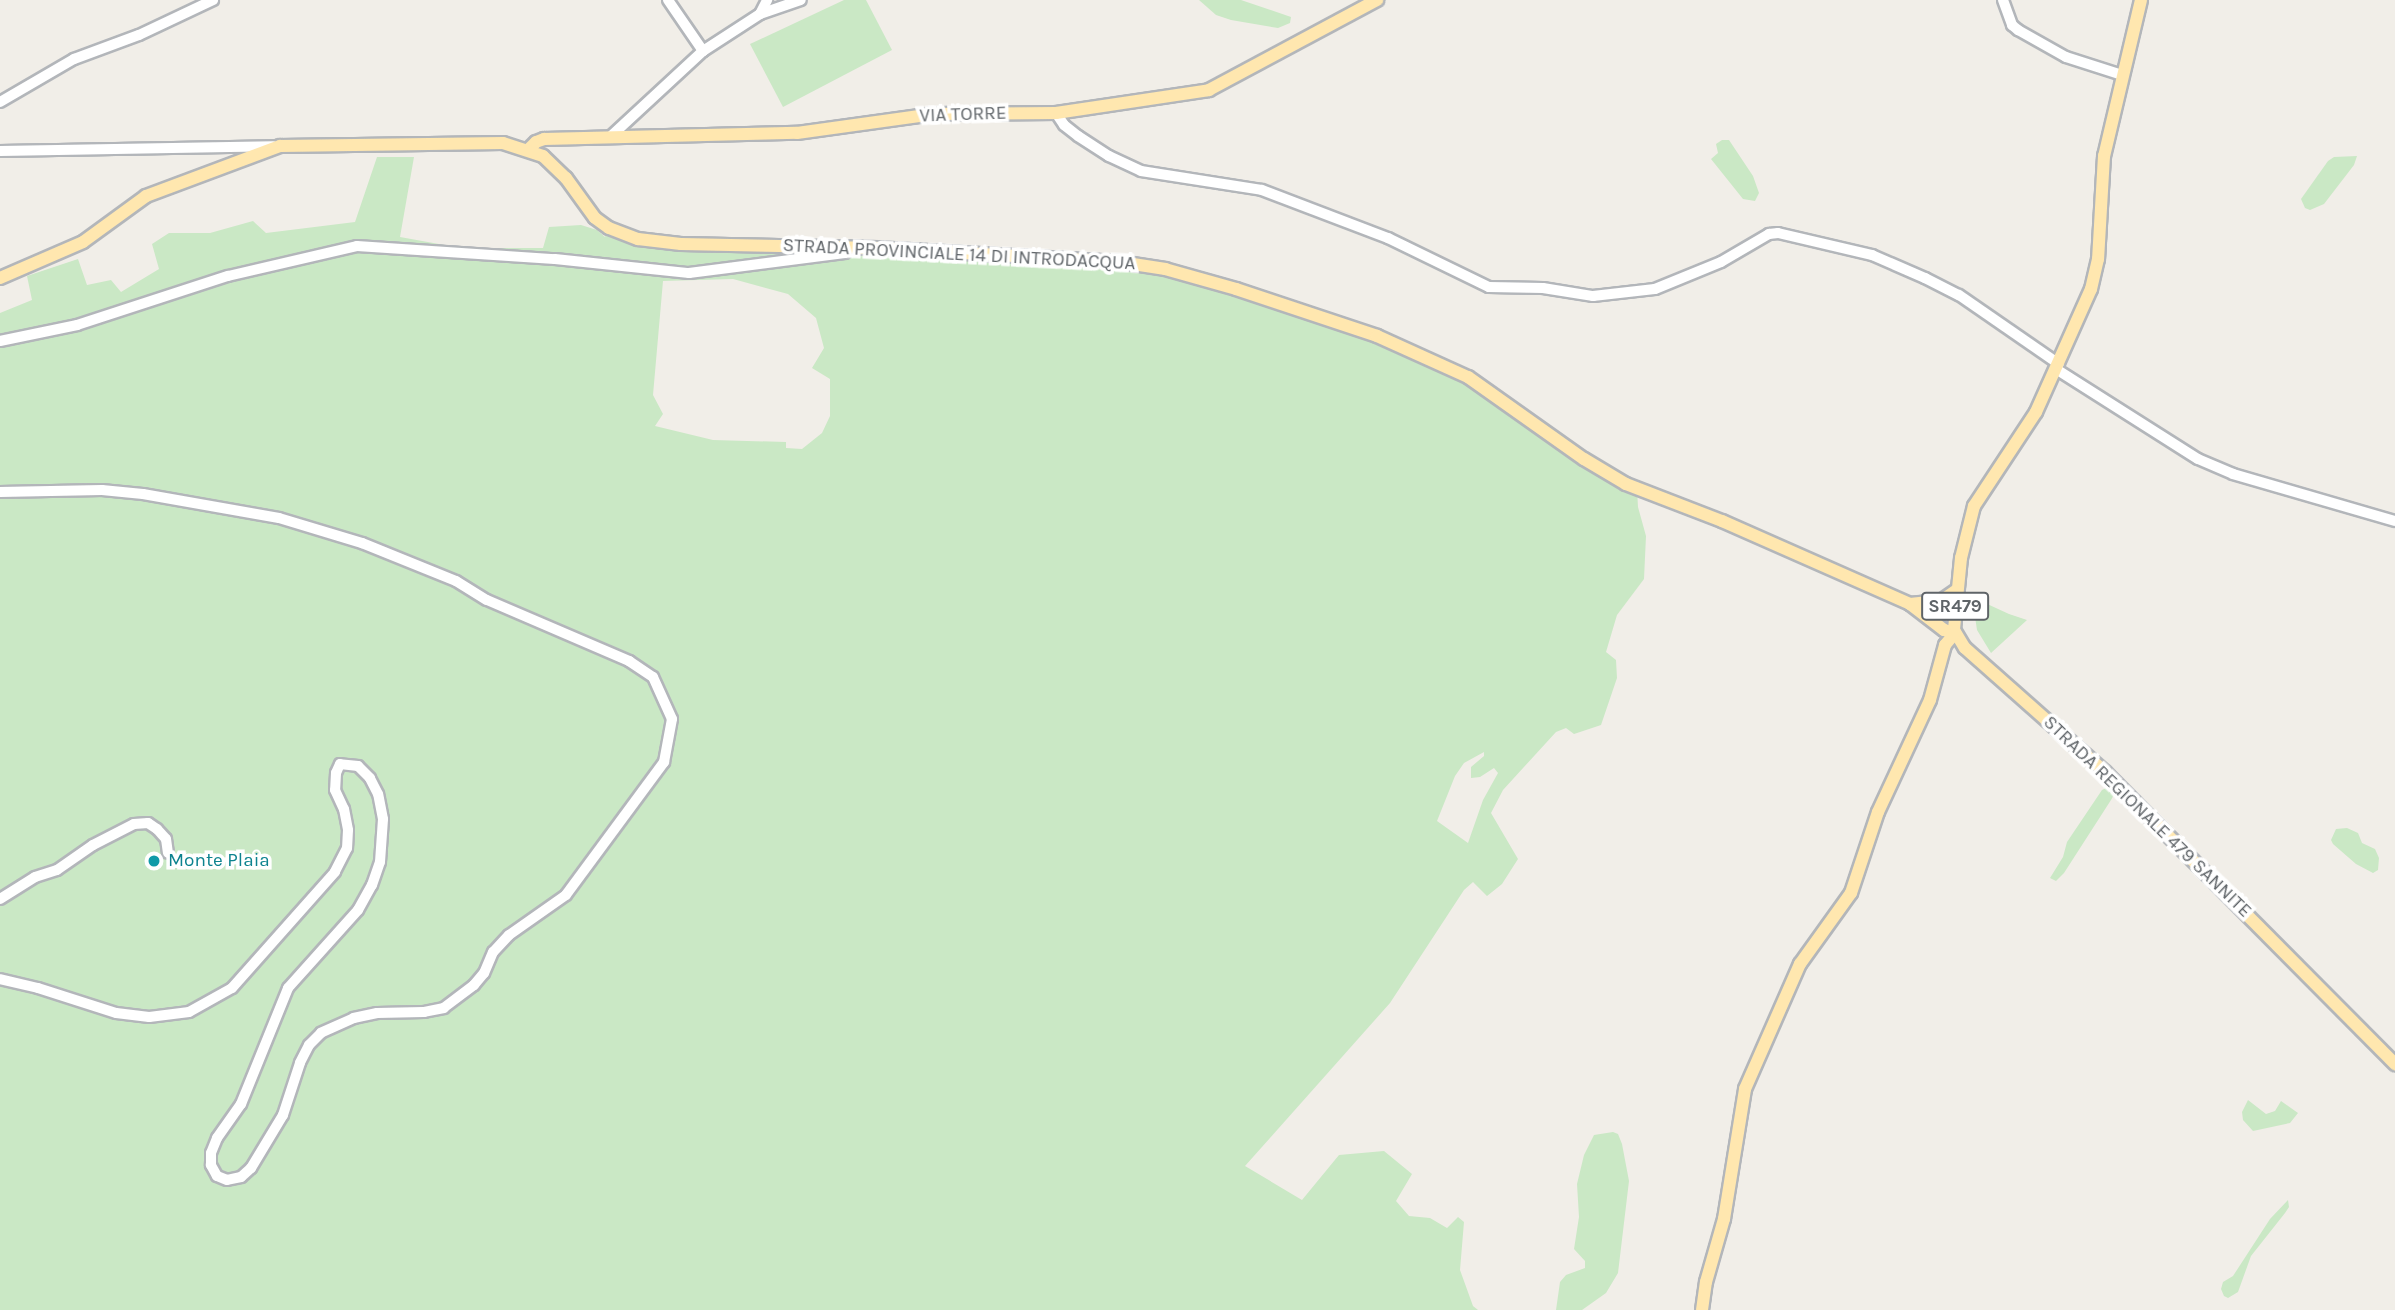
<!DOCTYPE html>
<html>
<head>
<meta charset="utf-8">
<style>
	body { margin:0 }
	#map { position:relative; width:2395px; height:1310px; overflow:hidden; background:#f1eee8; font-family:Karla,sans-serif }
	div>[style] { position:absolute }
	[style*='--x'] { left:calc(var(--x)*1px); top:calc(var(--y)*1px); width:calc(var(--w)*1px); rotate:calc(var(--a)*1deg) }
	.green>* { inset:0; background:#cae8c5 }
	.roads { filter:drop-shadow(2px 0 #b3b6ba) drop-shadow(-2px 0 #b3b6ba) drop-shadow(0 2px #b3b6ba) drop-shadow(0 -2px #b3b6ba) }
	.minor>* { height:10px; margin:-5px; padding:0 5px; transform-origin:5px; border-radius:5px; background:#fff }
	.major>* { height:12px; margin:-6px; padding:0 6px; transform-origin:6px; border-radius:6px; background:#ffe7af }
	.dots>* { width:19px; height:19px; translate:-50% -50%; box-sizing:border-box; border:4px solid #fff; border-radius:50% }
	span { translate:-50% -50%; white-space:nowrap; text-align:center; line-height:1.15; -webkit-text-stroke:7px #fff; paint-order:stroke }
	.shield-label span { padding:2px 5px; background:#fff; border:2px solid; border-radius:5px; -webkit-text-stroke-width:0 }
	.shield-label { font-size:18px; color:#5f6468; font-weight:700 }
	.street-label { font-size:19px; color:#5f6468 }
	.culture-label { font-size:19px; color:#0d838f }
	.left { translate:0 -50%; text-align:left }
</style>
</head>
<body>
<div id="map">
	<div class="green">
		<div style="clip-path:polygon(844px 0,866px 0,892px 50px,783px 107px,750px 44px)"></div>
		<div style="clip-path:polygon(1199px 0,1241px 0,1291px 17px,1290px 23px,1278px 28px,1231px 20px,1216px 15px)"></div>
		<div style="clip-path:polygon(1722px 140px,1729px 140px,1753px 176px,1759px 193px,1755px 201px,1743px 199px,1711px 159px,1718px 153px,1716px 144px)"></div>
		<div style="clip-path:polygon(2357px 156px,2354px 165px,2324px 204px,2310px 210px,2305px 208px,2301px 199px,2328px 161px,2334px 157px)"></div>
		<div style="clip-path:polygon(evenodd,377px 157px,414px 157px,400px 237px,461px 248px,543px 248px,549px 227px,581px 225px,597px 230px,605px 237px,609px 228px,638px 239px,1120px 262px,1236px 289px,1468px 377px,1637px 489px,1638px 507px,1646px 536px,1644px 579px,1617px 615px,1606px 652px,1616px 660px,1617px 678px,1601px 725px,1574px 734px,1566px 728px,1556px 732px,1503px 790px,1491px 813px,1518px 859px,1502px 884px,1487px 896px,1473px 882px,1464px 890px,1390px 1003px,1245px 1166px,1302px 1200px,1339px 1155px,1384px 1151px,1412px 1174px,1396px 1201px,1409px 1216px,1430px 1218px,1447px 1228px,1458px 1217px,1464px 1222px,1460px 1270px,1473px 1306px,1478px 1310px,0 1310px,0 313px,32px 300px,27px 276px,78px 259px,87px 285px,111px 280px,121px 292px,159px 269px,152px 244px,169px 233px,210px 233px,253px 221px,266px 233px,355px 222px,377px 157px,733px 279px,788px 294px,816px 318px,824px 348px,812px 368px,830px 379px,830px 416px,822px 433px,802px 449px,786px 448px,786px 442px,713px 440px,655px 426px,663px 414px,653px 395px,663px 281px,733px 279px,377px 157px,1484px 752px,1484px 756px,1471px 767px,1471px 778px,1480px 777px,1494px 768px,1498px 773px,1483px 800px,1468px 843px,1437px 821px,1455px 776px,1464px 763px,1484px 752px)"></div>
		<div style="clip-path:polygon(1972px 597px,2009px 614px,2027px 620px,1991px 653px,1977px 630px)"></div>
		<div style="clip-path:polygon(2108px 787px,2116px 791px,2111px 800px,2064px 873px,2056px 881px,2050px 878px,2063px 857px,2067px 842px,2102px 790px)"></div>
		<div style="clip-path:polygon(2347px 828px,2358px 833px,2362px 843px,2375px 849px,2379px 858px,2378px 870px,2373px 873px,2356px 864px,2333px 844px,2331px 840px,2336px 829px)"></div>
		<div style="clip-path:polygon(2248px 1100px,2266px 1114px,2275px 1111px,2281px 1101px,2298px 1113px,2290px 1123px,2253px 1131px,2243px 1120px,2242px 1112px)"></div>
		<div style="clip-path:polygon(1613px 1132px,1618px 1134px,1622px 1144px,1629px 1181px,1618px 1273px,1606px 1293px,1582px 1310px,1556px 1310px,1560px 1282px,1566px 1275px,1585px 1268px,1585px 1261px,1574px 1249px,1579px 1217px,1577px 1184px,1584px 1155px,1594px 1135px)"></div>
		<div style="clip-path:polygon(2288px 1200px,2289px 1207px,2285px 1213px,2251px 1256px,2238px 1292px,2228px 1298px,2224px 1296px,2221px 1289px,2223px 1282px,2233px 1276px,2270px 1219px)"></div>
	</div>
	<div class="roads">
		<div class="minor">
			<div style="--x:668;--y:0;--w:62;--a:55.5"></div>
			<div style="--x:2003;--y:0;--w:27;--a:70"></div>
			<div style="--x:2012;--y:25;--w:8;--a:40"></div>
			<div style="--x:2018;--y:30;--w:55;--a:29.4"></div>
			<div style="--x:2066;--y:57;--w:59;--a:17.8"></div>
			<div style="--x:760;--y:14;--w:43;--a:-18.9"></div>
			<div style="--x:0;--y:102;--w:86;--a:-30.2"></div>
			<div style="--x:74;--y:59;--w:69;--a:-20.3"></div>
			<div style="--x:139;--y:35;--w:82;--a:-25.3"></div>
			<div style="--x:1056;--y:113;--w:14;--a:56"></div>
			<div style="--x:1064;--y:125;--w:18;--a:38"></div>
			<div style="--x:1078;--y:136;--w:37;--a:33"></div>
			<div style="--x:1109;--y:156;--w:35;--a:25"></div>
			<div style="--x:1141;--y:171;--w:122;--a:8.9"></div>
			<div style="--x:1262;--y:190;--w:135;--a:20.9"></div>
			<div style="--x:1388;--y:238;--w:112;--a:25.9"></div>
			<div style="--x:1489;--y:287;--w:54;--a:1.1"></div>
			<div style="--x:1543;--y:288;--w:51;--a:9.1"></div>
			<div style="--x:1593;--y:296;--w:62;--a:-6.4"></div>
			<div style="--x:1655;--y:289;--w:71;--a:-22.2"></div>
			<div style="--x:1721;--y:262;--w:56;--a:-30.3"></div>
			<div style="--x:1769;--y:234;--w:9;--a:-6"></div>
			<div style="--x:1778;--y:233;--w:97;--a:13.2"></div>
			<div style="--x:1872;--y:255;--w:58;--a:23.5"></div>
			<div style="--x:1925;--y:278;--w:38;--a:27"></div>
			<div style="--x:1959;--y:295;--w:121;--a:34.6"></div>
			<div style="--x:610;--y:137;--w:127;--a:-42.8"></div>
			<div style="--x:703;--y:51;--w:68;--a:-33"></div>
			<div style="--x:760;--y:14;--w:16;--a:-63"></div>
			<div style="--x:0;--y:151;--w:273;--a:-1"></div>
			<div style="--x:0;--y:341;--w:79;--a:-11.7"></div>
			<div style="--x:77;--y:325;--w:159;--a:-18"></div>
			<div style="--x:228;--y:276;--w:132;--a:-13.1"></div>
			<div style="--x:357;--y:246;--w:198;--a:3.8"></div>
			<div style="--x:555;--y:259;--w:135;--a:6"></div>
			<div style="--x:689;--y:273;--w:157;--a:-7.3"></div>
			<div style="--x:845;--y:253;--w:6;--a:-81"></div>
			<div style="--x:2056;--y:369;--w:168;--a:32.4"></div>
			<div style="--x:2198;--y:459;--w:38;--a:23"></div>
			<div style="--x:2233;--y:474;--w:169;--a:16.2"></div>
			<div style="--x:0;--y:492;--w:102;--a:-1.1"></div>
			<div style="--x:102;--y:490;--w:41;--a:5.6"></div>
			<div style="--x:143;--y:494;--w:138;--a:10"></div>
			<div style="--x:279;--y:518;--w:87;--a:16.8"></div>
			<div style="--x:362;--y:543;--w:101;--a:22"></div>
			<div style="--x:456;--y:581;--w:36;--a:32"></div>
			<div style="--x:487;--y:600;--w:155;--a:23.2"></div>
			<div style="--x:629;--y:661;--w:29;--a:34"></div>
			<div style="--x:653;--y:677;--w:46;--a:65.7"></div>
			<div style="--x:672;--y:719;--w:44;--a:100.5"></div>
			<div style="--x:664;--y:762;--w:165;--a:126.4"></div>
			<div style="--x:566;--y:895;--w:70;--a:144.9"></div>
			<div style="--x:509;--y:935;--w:23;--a:133"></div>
			<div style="--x:493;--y:952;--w:23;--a:113"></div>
			<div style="--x:484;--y:973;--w:16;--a:130"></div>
			<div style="--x:474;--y:985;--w:38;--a:143"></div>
			<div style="--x:444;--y:1008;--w:20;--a:169"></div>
			<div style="--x:424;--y:1012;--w:47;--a:178.8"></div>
			<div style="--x:377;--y:1013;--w:24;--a:168"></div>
			<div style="--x:354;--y:1018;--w:36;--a:156"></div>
			<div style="--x:321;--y:1033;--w:17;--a:135"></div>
			<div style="--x:309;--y:1045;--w:20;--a:117"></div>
			<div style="--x:300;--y:1063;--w:55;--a:108.1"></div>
			<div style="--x:283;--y:1115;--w:62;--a:121.1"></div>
			<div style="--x:251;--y:1168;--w:13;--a:138"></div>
			<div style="--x:241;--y:1177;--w:14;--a:168"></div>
			<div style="--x:227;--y:1180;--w:11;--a:-158"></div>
			<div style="--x:217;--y:1176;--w:13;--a:-119"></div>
			<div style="--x:211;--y:1165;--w:12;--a:-90"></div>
			<div style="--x:211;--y:1153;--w:16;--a:-68"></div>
			<div style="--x:217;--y:1138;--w:42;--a:-54.8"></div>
			<div style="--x:241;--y:1104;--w:125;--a:-67.9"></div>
			<div style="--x:288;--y:988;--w:105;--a:-48.1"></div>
			<div style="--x:358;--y:910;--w:29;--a:-61"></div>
			<div style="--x:372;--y:885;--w:24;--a:-71"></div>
			<div style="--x:380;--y:862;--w:43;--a:-86"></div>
			<div style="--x:383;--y:819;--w:25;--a:-101"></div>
			<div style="--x:378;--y:794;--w:18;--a:-117"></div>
			<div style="--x:370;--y:778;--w:17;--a:-135"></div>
			<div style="--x:358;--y:766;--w:18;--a:-174"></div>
			<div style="--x:340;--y:764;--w:10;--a:114"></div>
			<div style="--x:336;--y:773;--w:17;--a:93"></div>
			<div style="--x:335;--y:790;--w:21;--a:65"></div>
			<div style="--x:344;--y:809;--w:21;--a:79"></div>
			<div style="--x:348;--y:830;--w:18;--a:93"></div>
			<div style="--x:347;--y:848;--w:27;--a:117"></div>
			<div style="--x:335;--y:872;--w:155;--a:131.6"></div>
			<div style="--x:232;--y:988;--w:49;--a:150.8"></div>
			<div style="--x:189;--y:1012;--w:40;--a:172.9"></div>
			<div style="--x:149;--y:1017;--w:33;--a:-173"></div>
			<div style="--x:116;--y:1013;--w:82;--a:-162.2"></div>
			<div style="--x:38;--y:988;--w:39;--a:-167"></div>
			<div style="--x:0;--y:899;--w:41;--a:-32.2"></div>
			<div style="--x:35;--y:877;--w:23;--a:-18"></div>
			<div style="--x:57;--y:870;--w:44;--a:-34.8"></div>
			<div style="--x:93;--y:845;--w:46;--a:-27.1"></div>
			<div style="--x:134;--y:824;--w:14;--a:-4"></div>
			<div style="--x:148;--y:823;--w:11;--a:34"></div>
			<div style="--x:157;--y:829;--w:13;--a:48"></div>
			<div style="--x:166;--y:839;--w:14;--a:82"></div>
		</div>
		<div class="major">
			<div style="--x:2141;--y:0;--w:160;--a:103.3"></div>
			<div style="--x:2104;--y:156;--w:103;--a:93.3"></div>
			<div style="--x:2098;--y:259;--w:31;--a:103"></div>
			<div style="--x:2091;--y:289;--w:135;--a:114.1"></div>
			<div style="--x:2036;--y:412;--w:113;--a:123.4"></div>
			<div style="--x:1974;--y:506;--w:54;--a:104"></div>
			<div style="--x:1961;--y:558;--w:72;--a:95.6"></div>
			<div style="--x:1954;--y:630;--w:21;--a:59"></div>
			<div style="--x:1965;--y:648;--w:187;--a:41.5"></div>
			<div style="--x:2105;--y:772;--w:412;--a:45.2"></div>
			<div style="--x:529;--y:149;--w:10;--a:-45"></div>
			<div style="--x:536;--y:142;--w:9;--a:-21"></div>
			<div style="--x:544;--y:139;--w:253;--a:-1.4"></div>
			<div style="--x:797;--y:133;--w:138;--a:-7.9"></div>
			<div style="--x:934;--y:114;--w:122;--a:-0.5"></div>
			<div style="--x:1056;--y:113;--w:155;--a:-8.5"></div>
			<div style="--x:1209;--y:90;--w:191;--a:-28.2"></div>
			<div style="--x:0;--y:278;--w:90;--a:-23.4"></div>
			<div style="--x:83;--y:242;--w:78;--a:-36.1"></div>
			<div style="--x:146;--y:196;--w:143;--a:-20.5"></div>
			<div style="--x:280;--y:146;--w:223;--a:-0.8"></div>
			<div style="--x:503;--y:143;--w:42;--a:18"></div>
			<div style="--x:543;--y:156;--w:32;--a:44"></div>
			<div style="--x:566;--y:178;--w:49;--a:54.1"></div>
			<div style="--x:595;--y:218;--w:17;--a:36"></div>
			<div style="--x:609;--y:228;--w:31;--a:21"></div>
			<div style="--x:638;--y:239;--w:43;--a:6.6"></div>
			<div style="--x:681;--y:244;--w:196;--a:1.2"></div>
			<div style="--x:877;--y:248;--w:243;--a:3.3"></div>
			<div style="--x:1120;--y:262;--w:46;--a:8.8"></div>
			<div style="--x:1165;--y:269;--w:74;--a:15.7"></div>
			<div style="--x:1236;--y:289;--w:149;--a:18.4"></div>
			<div style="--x:1377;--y:336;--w:100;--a:24.3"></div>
			<div style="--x:1468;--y:377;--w:142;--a:35.3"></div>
			<div style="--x:1584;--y:459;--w:49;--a:30.8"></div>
			<div style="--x:1626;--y:484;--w:103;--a:21.1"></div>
			<div style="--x:1722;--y:521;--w:206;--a:23.8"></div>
			<div style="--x:1910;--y:604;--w:31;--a:-6"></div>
			<div style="--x:1941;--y:601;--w:19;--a:-35"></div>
			<div style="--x:1910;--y:604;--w:43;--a:37.4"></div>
			<div style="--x:1944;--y:630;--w:11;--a:15"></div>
			<div style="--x:1702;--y:1310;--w:28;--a:-82"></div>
			<div style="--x:1706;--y:1282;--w:66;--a:-74.1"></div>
			<div style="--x:1724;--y:1219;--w:132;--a:-80.8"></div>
			<div style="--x:1745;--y:1089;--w:137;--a:-66.3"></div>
			<div style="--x:1800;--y:964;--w:87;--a:-54.3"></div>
			<div style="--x:1851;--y:893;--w:85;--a:-71.6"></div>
			<div style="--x:1878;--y:812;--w:123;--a:-65.1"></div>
			<div style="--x:1930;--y:700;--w:57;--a:-74.7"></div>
			<div style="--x:1945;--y:645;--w:16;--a:-50"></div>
		</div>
	</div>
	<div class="dots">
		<div style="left:154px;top:861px;background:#0f9aa8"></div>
	</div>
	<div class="shield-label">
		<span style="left:1955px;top:606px">SR479</span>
	</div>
	<div class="street-label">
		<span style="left:963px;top:115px;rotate:-2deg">VIA TORRE</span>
		<span style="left:959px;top:255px;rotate:3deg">STRADA PROVINCIALE 14 DI INTRODACQUA</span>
		<span style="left:2147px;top:817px;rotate:44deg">STRADA REGIONALE 479 SANNITE</span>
	</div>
	<div class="culture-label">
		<span class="left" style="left:168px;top:861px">Monte Plaia</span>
	</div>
</div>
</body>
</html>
